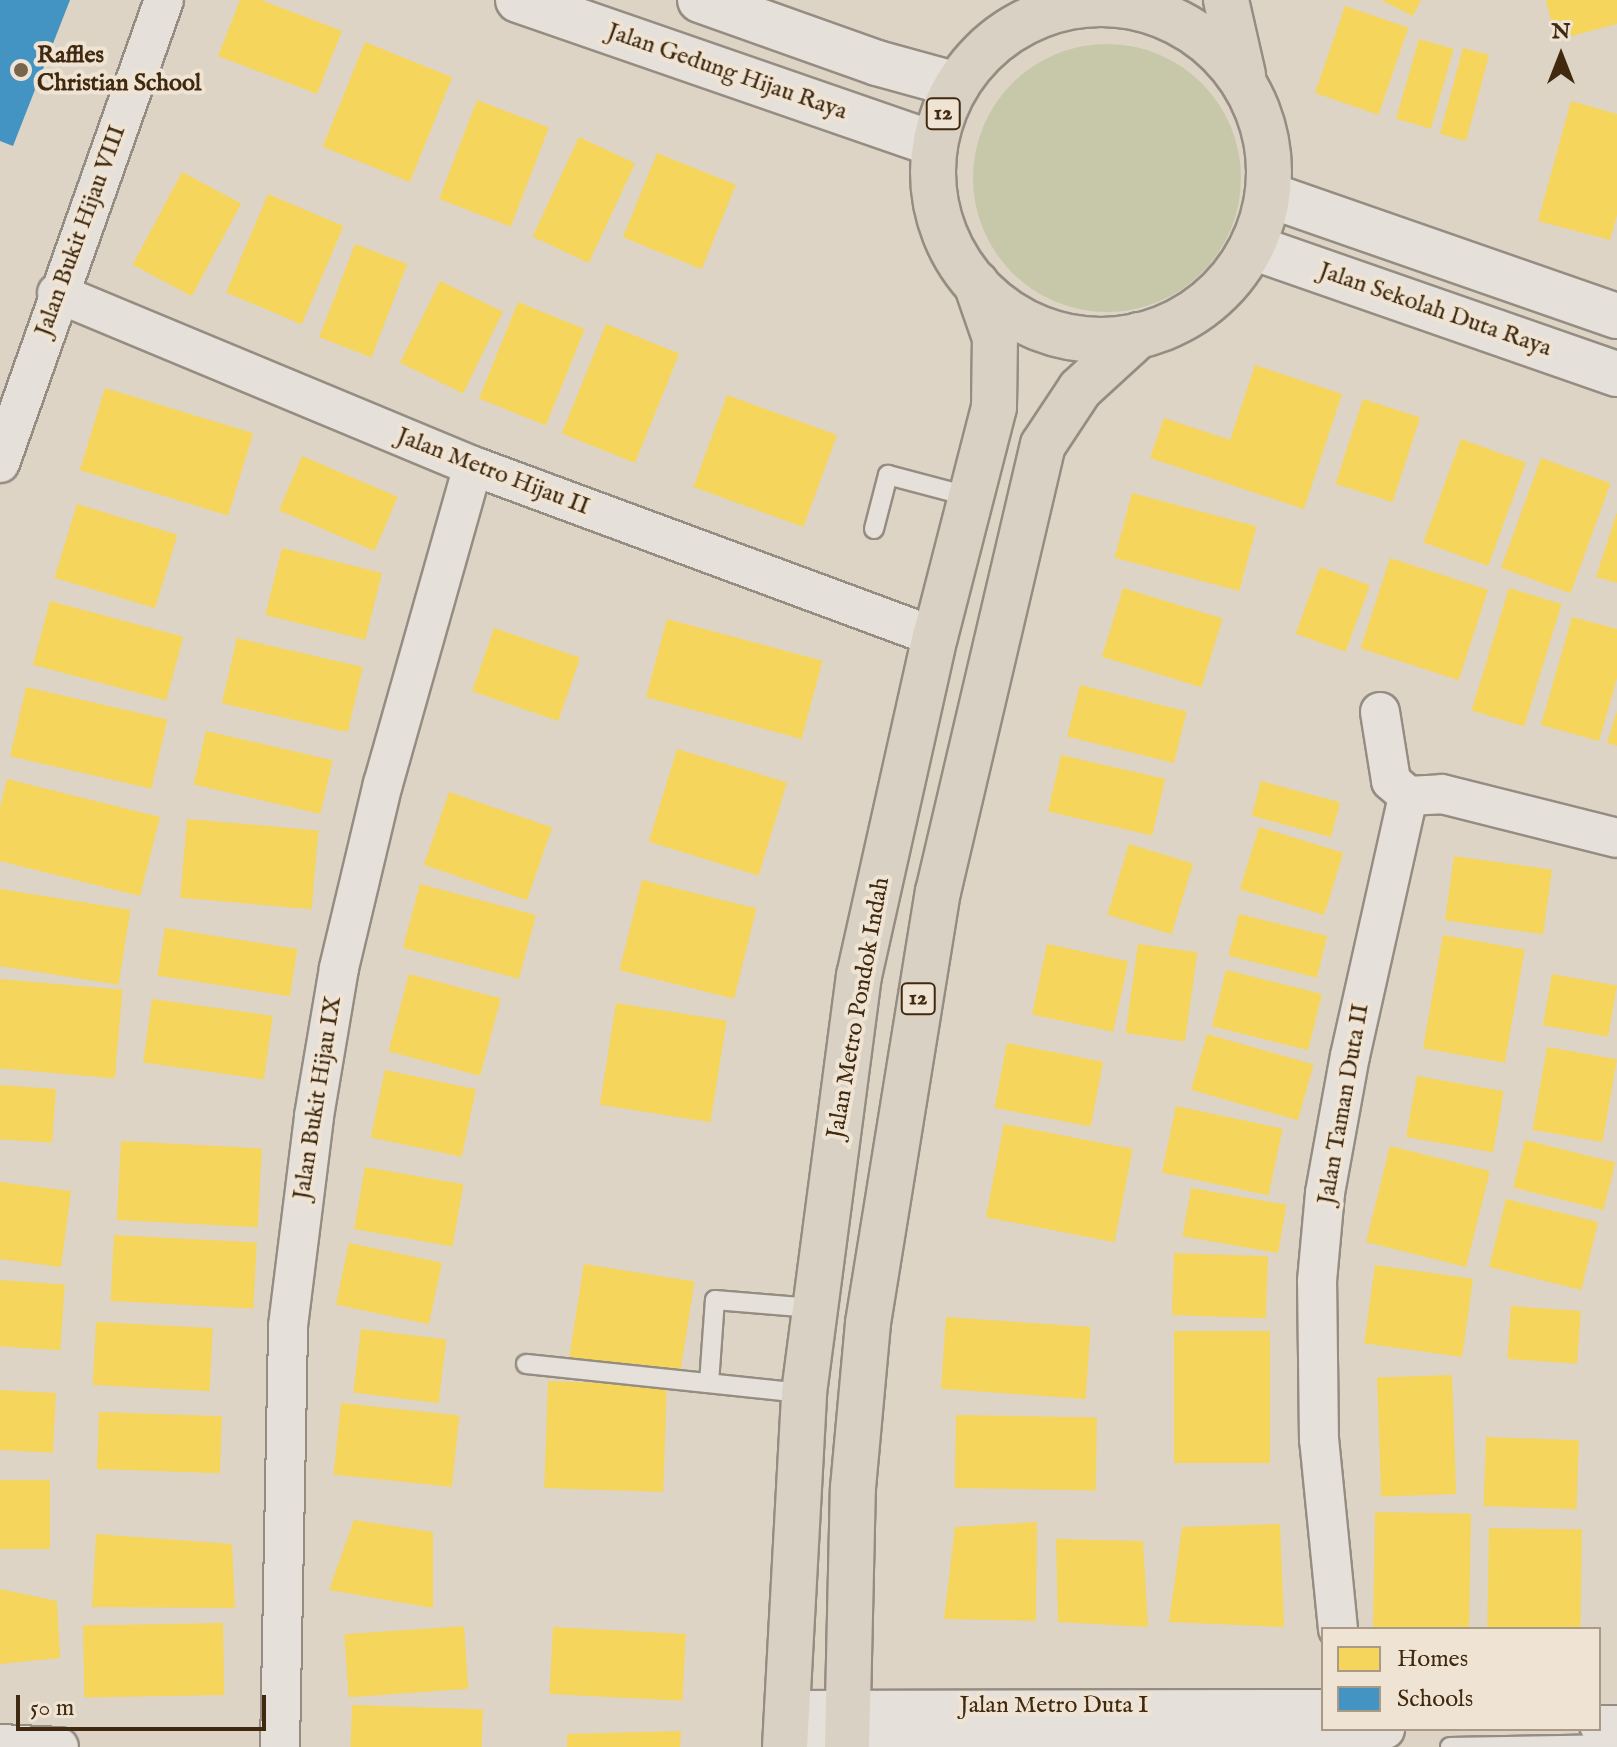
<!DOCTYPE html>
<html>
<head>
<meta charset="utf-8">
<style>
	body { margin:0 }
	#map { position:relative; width:1617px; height:1747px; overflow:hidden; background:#ddd4c6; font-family:"IM FELL English",serif }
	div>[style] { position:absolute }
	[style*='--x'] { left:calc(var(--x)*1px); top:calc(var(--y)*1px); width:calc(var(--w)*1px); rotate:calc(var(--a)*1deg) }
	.green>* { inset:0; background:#c6c8a9 }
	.round { border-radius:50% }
	.homes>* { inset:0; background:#f6d55c; transform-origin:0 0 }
	.schools>* { inset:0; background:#4393c3 }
	.roads { filter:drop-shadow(2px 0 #958d82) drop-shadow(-2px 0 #958d82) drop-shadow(0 2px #958d82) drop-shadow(0 -2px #958d82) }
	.service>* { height:18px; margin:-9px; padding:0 9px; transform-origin:9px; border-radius:9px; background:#e5e0da }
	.minor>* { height:38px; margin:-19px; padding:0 19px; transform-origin:19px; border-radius:19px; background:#e5e0da }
	.tertiary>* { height:44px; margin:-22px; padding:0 22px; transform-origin:22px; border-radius:22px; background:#e5e0da }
	.secondary>* { height:44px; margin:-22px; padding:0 22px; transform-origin:22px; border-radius:22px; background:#e5e0da }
	.trunk>* { height:44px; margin:-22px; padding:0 22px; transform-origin:22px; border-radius:22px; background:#d9d1c4 }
	.trunk>.ring { margin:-22px; padding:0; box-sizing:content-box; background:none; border:44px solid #d9d1c4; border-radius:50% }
	.dots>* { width:22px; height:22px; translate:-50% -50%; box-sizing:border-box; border:4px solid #efe4d4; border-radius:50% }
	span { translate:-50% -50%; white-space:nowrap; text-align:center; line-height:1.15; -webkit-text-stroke:8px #efe4d4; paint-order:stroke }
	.shield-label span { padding:2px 6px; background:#efe4d4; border:2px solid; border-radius:6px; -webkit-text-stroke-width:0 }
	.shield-label { font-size:22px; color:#40290e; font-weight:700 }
	.poi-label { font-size:24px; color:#40290e; font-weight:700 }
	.left { translate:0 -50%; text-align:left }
	.street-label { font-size:24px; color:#40290e }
	.legend { position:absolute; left:1321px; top:1627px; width:280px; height:104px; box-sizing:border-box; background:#efe4d4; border:2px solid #a99985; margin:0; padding:10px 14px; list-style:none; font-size:24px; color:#40290e }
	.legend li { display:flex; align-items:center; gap:16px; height:40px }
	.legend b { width:40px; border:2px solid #a99985 }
	.north { position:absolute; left:1521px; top:16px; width:80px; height:80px; -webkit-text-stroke:6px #efe4d4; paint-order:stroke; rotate:0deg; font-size:22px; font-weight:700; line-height:32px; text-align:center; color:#40290e }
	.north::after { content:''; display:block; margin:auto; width:28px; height:36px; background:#40290e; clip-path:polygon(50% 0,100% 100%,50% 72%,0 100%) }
	.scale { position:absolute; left:16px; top:1695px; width:250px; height:36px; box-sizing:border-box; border:4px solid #40290e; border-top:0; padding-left:10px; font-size:24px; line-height:28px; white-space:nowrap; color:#40290e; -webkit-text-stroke:6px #efe4d4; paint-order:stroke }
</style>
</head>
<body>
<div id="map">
	<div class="green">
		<div class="round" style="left:973px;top:44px;width:268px;height:268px"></div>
	</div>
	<div class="homes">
		<div style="clip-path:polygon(240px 0,261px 0,342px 31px,317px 94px,218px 56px)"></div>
		<div style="clip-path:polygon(1381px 0,1421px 0,1413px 16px)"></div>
		<div style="clip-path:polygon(1546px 0,1617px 0,1617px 24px,1556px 40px)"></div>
		<div style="left:1345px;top:6px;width:67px;height:92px;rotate:19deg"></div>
		<div style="left:1419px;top:39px;width:36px;height:83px;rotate:16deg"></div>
		<div style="left:365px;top:42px;width:94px;height:113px;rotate:22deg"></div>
		<div style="left:1463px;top:48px;width:27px;height:89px;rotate:15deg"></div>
		<div style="left:477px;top:100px;width:77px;height:106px;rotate:21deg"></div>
		<div style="clip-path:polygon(1571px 101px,1617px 114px,1617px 215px,1610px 240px,1538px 221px)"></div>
		<div style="left:579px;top:137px;width:62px;height:110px;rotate:25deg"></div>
		<div style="left:657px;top:153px;width:85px;height:91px;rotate:22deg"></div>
		<div style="left:182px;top:172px;width:67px;height:105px;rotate:28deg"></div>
		<div style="left:268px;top:194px;width:82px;height:107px;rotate:23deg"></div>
		<div style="left:355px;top:244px;width:56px;height:100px;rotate:21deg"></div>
		<div style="left:440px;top:281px;width:70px;height:91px;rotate:26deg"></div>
		<div style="left:518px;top:302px;width:72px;height:104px;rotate:22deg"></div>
		<div style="left:606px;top:324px;width:79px;height:118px;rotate:22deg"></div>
		<div style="clip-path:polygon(1255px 365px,1342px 394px,1304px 509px,1150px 458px,1164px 418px,1230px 440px)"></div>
		<div style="left:105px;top:388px;width:155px;height:86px;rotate:17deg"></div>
		<div style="left:727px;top:395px;width:117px;height:98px;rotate:20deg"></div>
		<div style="left:1363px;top:399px;width:60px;height:89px;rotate:18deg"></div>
		<div style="left:1461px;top:439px;width:69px;height:110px;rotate:20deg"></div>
		<div style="left:302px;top:456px;width:104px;height:59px;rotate:23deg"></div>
		<div style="left:1541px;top:458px;width:74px;height:117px;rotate:20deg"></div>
		<div style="left:1132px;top:493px;width:129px;height:67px;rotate:15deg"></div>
		<div style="left:77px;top:504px;width:105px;height:77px;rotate:17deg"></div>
		<div style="clip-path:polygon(1617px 512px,1617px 583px,1596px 577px)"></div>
		<div style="left:282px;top:548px;width:103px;height:69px;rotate:14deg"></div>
		<div style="left:1390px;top:558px;width:103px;height:95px;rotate:18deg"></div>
		<div style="left:1320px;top:567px;width:53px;height:71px;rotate:20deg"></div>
		<div style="left:1123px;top:588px;width:104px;height:72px;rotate:17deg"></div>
		<div style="left:1509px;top:588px;width:55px;height:128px;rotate:17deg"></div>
		<div style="left:50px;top:601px;width:138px;height:66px;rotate:15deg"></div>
		<div style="clip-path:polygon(1572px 617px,1617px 629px,1617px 678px,1599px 741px,1541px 725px)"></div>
		<div style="left:667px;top:619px;width:161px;height:81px;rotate:15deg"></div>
		<div style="left:494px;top:628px;width:91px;height:67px;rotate:19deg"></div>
		<div style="left:237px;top:638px;width:129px;height:67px;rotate:13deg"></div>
		<div style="left:1080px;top:685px;width:110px;height:53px;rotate:14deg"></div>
		<div style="left:26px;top:687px;width:145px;height:71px;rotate:13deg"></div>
		<div style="clip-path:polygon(1617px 711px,1617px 746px,1607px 743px)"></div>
		<div style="left:206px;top:731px;width:130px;height:55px;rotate:13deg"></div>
		<div style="left:677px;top:749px;width:115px;height:97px;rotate:17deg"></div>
		<div style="left:1061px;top:755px;width:107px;height:58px;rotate:13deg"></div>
		<div style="clip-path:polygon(7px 779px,160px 817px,140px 896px,0 861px,0 808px)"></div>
		<div style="left:1261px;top:781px;width:82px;height:36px;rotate:15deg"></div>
		<div style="left:449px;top:792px;width:109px;height:77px;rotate:19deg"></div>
		<div style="left:187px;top:819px;width:132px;height:79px;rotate:5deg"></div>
		<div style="left:1259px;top:827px;width:88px;height:65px;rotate:17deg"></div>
		<div style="left:1129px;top:844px;width:67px;height:74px;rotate:17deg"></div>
		<div style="left:1454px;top:856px;width:99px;height:65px;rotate:8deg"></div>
		<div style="left:642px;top:880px;width:118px;height:93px;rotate:14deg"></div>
		<div style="left:420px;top:884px;width:120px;height:66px;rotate:15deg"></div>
		<div style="left:0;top:889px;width:132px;height:76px;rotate:9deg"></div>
		<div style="left:1239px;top:914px;width:91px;height:43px;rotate:14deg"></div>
		<div style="left:165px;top:928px;width:134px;height:48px;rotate:9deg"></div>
		<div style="left:1443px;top:935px;width:83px;height:115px;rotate:10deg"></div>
		<div style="left:1047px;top:944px;width:83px;height:72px;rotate:12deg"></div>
		<div style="left:1138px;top:944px;width:60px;height:90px;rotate:8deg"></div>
		<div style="left:1226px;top:970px;width:99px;height:58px;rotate:14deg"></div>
		<div style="left:409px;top:974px;width:95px;height:80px;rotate:15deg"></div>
		<div style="left:1552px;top:974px;width:66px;height:52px;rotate:10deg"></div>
		<div style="left:0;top:979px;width:123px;height:89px;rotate:5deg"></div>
		<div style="left:152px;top:999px;width:122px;height:64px;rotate:8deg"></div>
		<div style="left:616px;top:1003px;width:112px;height:103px;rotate:9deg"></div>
		<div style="left:1207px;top:1034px;width:111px;height:58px;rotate:16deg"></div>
		<div style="left:1007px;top:1043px;width:98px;height:66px;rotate:11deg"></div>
		<div style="left:1547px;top:1047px;width:71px;height:84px;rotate:10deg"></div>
		<div style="left:385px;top:1070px;width:93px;height:69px;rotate:12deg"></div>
		<div style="left:1417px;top:1076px;width:88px;height:62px;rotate:10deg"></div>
		<div style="left:0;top:1085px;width:56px;height:54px;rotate:4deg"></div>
		<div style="left:1176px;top:1106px;width:109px;height:68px;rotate:12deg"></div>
		<div style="left:1004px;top:1124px;width:131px;height:95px;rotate:11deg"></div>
		<div style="left:1525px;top:1140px;width:93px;height:49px;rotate:14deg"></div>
		<div style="left:121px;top:1141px;width:141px;height:79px;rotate:3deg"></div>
		<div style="left:1390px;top:1146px;width:103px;height:99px;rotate:14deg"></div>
		<div style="left:365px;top:1167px;width:100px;height:63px;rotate:10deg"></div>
		<div style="clip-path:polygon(0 1182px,71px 1191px,61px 1267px,0 1259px)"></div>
		<div style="left:1191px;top:1188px;width:97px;height:49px;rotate:10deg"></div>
		<div style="left:1506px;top:1199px;width:95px;height:70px;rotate:14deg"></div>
		<div style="left:114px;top:1235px;width:143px;height:66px;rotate:3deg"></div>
		<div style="left:349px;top:1243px;width:95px;height:63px;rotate:12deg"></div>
		<div style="left:1174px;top:1253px;width:94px;height:62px;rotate:2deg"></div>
		<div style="left:584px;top:1264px;width:112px;height:96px;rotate:9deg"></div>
		<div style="left:1375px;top:1265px;width:99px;height:79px;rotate:8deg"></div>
		<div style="left:0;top:1280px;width:65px;height:66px;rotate:4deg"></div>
		<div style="left:1511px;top:1306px;width:70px;height:53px;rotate:4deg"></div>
		<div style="left:946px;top:1317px;width:145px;height:72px;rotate:4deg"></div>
		<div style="left:96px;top:1322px;width:117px;height:63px;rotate:3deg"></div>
		<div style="left:361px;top:1329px;width:86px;height:64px;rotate:7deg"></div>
		<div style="left:1270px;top:1331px;width:132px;height:96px;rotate:90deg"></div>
		<div style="left:1452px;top:1375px;width:119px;height:75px;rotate:88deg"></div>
		<div style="left:548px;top:1381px;width:119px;height:107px;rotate:2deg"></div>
		<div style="left:0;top:1390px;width:56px;height:60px;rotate:3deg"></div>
		<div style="left:341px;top:1403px;width:119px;height:72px;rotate:6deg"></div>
		<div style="left:99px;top:1412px;width:123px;height:57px;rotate:2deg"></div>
		<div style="left:956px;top:1415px;width:141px;height:73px;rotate:1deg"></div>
		<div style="left:1486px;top:1437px;width:93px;height:69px;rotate:2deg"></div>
		<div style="left:0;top:1480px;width:50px;height:69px"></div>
		<div style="left:1375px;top:1512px;width:96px;height:118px;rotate:1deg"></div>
		<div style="clip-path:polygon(354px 1520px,433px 1532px,433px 1608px,329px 1590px)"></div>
		<div style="clip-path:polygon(1037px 1522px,1036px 1621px,944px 1619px,955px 1527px)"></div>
		<div style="clip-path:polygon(1280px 1524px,1284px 1627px,1169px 1622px,1182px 1527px)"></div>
		<div style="left:1489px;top:1528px;width:93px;height:101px;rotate:1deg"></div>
		<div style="clip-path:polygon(96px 1534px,232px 1544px,235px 1608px,92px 1607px)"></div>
		<div style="clip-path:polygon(1056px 1539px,1143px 1541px,1148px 1627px,1058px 1622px)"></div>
		<div style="clip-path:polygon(0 1589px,57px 1601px,60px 1658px,0 1664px)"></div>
		<div style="left:223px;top:1623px;width:72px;height:140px;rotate:89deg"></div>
		<div style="left:464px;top:1626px;width:63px;height:120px;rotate:86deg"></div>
		<div style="left:553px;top:1627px;width:133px;height:67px;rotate:3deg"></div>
		<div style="left:352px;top:1705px;width:131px;height:42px;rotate:2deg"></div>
		<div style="clip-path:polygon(681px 1731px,680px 1747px,567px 1747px,567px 1734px)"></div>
	</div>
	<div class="schools">
		<div style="clip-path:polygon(0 0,70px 0,13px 146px,0 141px)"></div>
	</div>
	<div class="roads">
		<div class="service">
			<div style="--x:874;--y:529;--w:56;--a:-75.5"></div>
			<div style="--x:888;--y:475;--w:86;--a:14.8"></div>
			<div style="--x:526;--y:1364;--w:280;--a:6"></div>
			<div style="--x:709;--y:1383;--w:83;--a:-85.9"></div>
			<div style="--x:715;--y:1300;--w:97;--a:4.7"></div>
			<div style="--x:1450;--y:1747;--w:167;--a:-1"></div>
		</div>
		<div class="minor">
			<div style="--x:57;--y:293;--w:451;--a:22.6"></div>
			<div style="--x:473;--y:466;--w:493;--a:20.3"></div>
			<div style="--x:0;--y:463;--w:491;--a:-70.5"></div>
			<div style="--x:1380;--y:712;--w:70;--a:80.9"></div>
			<div style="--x:1391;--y:781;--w:23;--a:41"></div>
			<div style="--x:1338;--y:1629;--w:190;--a:-95.7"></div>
			<div style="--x:1319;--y:1440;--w:159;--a:-90.7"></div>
			<div style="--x:1317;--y:1281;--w:88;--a:-84.8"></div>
			<div style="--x:1325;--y:1193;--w:139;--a:-79.7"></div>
			<div style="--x:1350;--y:1056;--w:266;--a:-77.4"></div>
			<div style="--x:1408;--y:796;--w:34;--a:-3"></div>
			<div style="--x:1442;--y:794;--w:180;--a:14.1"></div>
			<div style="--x:784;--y:1710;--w:539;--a:-0.11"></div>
			<div style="--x:1599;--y:1725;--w:18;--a:0"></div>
			<div style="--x:785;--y:1741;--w:564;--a:0"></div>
			<div style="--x:1349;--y:1741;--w:38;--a:-18"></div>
			<div style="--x:0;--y:1744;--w:59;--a:2.9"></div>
			<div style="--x:280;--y:1747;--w:421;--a:-88.9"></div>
			<div style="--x:288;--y:1326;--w:212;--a:-82.9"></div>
			<div style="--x:314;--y:1116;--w:150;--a:-80.4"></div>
			<div style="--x:339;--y:968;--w:189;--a:-76.6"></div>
			<div style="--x:383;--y:784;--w:330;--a:-74.2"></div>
		</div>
		<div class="tertiary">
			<div style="--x:1269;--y:195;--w:368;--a:19.2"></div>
			<div style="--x:1252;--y:247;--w:386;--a:19.2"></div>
		</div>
		<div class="secondary">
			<div style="--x:518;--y:0;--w:441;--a:19.1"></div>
			<div style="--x:700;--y:0;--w:188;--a:19.6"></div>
			<div style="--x:877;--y:63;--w:83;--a:15.4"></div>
		</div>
		<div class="trunk">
			<div style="--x:1226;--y:0;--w:77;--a:77.2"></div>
			<div class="ring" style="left:933px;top:4px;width:292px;height:292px"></div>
			<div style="--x:785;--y:1747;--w:355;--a:-86.9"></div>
			<div style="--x:804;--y:1393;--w:421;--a:-82.5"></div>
			<div style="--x:859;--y:976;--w:347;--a:-77.4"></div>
			<div style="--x:935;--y:637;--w:237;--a:-75.6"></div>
			<div style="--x:994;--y:407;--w:69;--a:-89.2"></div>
			<div style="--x:995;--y:338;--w:58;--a:-109.1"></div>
			<div style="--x:847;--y:1747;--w:259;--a:-88.7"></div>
			<div style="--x:853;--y:1488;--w:166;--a:-84.8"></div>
			<div style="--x:868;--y:1323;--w:437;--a:-80.8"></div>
			<div style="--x:938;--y:892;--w:459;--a:-76.8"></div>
			<div style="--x:1043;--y:445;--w:67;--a:-56.5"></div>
			<div style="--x:1080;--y:389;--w:80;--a:-42.5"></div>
		</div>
	</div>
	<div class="dots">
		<div style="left:21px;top:70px;background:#77654e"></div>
	</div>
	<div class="shield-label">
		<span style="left:943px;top:114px">12</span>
		<span style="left:918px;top:999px">12</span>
	</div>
	<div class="poi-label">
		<span class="left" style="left:37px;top:70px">Raffles<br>Christian School</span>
	</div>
	<div class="street-label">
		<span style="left:727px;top:72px;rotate:19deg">Jalan Gedung Hijau Raya</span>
		<span style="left:81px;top:231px;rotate:-70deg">Jalan Bukit Hijau VIII</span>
		<span style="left:1435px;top:310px;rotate:19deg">Jalan Sekolah Duta Raya</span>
		<span style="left:493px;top:472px;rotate:21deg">Jalan Metro Hijau II</span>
		<span style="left:859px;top:1008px;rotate:-80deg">Jalan Metro Pondok Indah</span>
		<span style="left:318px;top:1098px;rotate:-81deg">Jalan Bukit Hijau IX</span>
		<span style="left:1344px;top:1104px;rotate:-80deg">Jalan Taman Duta II</span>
		<span style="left:1054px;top:1706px">Jalan Metro Duta I</span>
	</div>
	<ul class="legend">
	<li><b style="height:22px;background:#f6d55c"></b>Homes</li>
	<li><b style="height:22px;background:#4393c3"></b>Schools</li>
	</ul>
	<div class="north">N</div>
	<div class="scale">50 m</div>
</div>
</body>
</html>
